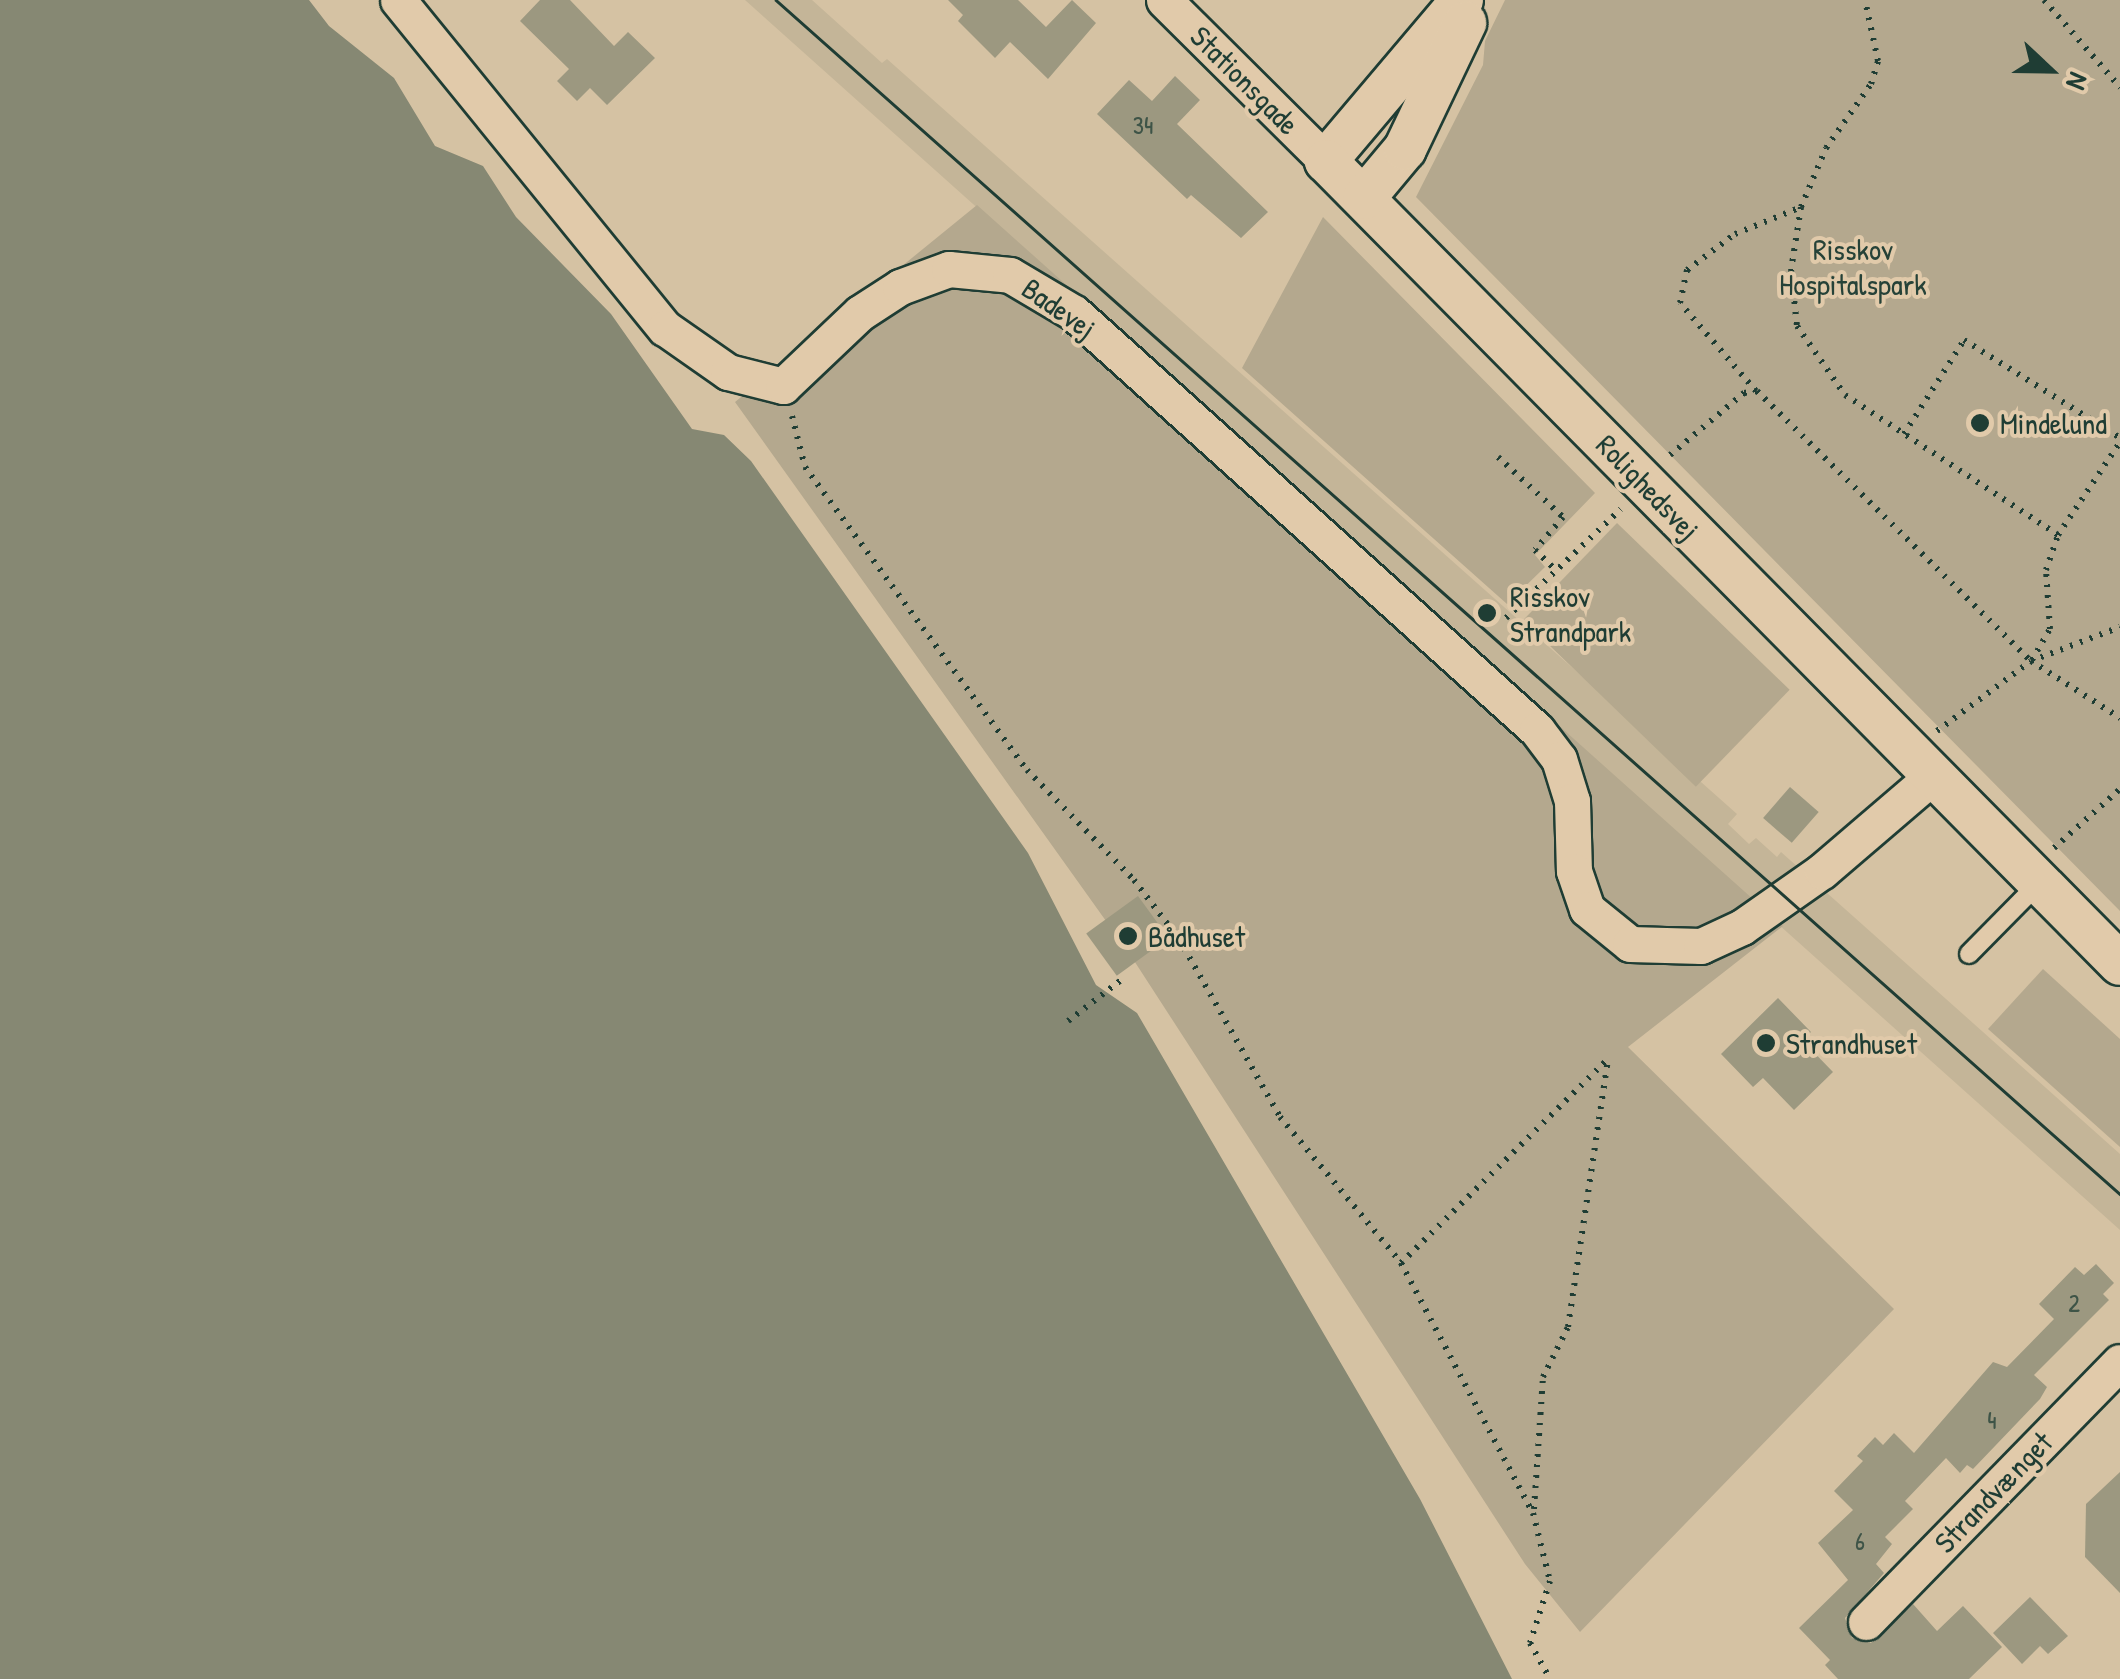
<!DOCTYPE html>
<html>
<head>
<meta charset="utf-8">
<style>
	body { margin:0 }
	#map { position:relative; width:2120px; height:1679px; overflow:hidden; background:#d5c2a3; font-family:"Patrick Hand",sans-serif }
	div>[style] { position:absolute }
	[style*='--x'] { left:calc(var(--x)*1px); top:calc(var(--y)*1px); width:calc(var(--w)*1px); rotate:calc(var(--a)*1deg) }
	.built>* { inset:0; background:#c4b598 }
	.green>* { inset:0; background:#b4a88e; transform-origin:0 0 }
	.water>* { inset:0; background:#868873 }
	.building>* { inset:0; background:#9c9880; transform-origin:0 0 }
	.path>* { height:6px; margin-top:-3px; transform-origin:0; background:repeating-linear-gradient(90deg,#1f3d34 0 2.5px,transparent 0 10.5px) }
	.roads { filter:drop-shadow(2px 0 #1f3d34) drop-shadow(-2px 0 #1f3d34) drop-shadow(0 2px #1f3d34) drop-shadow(0 -2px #1f3d34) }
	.service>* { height:18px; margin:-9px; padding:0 9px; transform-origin:9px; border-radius:9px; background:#e1caaa }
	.minor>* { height:35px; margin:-17.5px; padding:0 17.5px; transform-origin:17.5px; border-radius:17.5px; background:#e1caaa }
	.tertiary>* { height:42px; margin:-21px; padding:0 21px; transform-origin:21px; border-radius:21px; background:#e1caaa }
	.tram>* { height:2.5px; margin:-1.25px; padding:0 1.25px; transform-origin:1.25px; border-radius:1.25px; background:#1f3d34 }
	.dots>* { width:28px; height:28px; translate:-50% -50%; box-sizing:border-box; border:5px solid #e1caaa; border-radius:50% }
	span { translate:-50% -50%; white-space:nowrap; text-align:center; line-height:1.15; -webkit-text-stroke:8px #e1caaa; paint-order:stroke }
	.number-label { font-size:25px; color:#3e5447 }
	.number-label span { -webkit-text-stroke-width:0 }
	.street-label { font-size:30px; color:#1f3d34 }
	.park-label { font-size:30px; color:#264238 }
	.poi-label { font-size:30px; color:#1f3d34 }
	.left { translate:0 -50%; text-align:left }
	.north { position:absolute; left:2000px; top:20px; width:100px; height:100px; -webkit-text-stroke:8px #e1caaa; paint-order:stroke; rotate:112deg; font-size:28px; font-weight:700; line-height:40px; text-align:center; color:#1f3d34 }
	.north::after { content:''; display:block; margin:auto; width:35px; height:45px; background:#1f3d34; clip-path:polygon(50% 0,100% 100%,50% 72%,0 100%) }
</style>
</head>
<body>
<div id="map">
	<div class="built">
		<div style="clip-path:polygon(745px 0,812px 0,882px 63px,887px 59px,1737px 814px,1728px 824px,1749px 844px,1756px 838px,1777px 857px,1781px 852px,2120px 1154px,2120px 1230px)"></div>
	</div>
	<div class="green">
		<div style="clip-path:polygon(1505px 0,2120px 0,2120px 911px,1416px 197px,1483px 65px,1485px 41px)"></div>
		<div style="clip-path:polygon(977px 205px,1783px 926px,1628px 1047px,1894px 1309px,1580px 1632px,1525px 1564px,1131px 956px,735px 402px)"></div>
		<div style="clip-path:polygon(1323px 217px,1595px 493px,1535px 555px,1545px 567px,1507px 604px,1242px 368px)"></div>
		<div style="left:1617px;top:523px;width:240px;height:135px;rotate:44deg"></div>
		<div style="clip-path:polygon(2043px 969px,2120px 1039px,2120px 1147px,1988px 1029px)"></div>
	</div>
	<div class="water">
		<div style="clip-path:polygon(0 0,309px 0,329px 26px,394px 78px,435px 146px,483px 166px,516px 217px,611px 314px,692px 429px,724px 435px,751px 461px,1028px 853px,1096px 985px,1137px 1013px,1420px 1499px,1512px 1679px,0 1679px)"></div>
	</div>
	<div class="building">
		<div style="clip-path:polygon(540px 0,570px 0,614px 46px,628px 32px,655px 58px,607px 105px,590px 88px,577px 101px,557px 81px,569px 69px,520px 21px)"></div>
		<div style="clip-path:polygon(948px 0,1018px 0,1046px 27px,1072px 0,1096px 23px,1048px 79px,1010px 42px,995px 58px,958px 21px,963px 15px)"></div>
		<div style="clip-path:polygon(1175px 76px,1200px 100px,1177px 124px,1268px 212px,1241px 238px,1191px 195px,1187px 199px,1097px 114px,1129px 80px,1152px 101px)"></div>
		<div style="left:1790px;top:787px;width:38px;height:41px;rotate:41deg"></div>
		<div style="left:1138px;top:896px;width:52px;height:64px;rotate:54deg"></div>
		<div style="clip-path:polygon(1778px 998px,1811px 1032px,1802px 1040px,1833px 1072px,1794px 1110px,1763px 1078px,1753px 1087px,1721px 1054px)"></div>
		<div style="clip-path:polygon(2096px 1264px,2114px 1283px,2103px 1294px,2109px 1300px,2034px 1375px,2047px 1387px,2040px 1399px,1973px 1469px,1967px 1465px,1960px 1473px,1946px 1458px,1905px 1501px,1913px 1509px,1885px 1537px,1892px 1544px,1876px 1564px,1884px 1573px,1845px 1618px,1852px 1638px,1871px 1643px,1913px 1604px,1937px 1631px,1963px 1606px,2002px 1647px,1969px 1679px,1838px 1679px,1825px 1665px,1830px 1660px,1799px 1628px,1848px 1580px,1818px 1543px,1853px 1510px,1834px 1491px,1863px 1461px,1857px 1456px,1875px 1437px,1883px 1445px,1894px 1433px,1914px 1453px,1993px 1362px,2007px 1367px,2054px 1319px,2039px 1304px,2075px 1267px,2084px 1275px)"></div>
		<div style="clip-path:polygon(2120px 1472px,2120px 1593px,2085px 1557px,2086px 1504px)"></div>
		<div style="clip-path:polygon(2030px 1597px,2068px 1636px,2048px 1654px,2040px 1646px,2022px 1664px,1993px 1633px)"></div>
	</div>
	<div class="path">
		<div style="--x:2044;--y:0;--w:116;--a:48.9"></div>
		<div style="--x:1801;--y:207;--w:64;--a:99"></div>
		<div style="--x:1791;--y:270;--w:56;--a:83.9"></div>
		<div style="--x:1797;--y:326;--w:84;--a:55.2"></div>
		<div style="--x:1845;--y:395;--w:255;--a:33.3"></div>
		<div style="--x:2058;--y:535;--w:112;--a:-56.3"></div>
		<div style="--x:1756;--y:391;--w:116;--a:-130.8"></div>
		<div style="--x:1680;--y:303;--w:34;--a:-78"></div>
		<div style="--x:1687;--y:270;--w:60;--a:-36.9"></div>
		<div style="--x:1735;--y:234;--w:71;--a:-22.2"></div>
		<div style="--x:1801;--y:207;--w:64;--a:-67"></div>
		<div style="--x:1826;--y:148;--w:78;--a:-54.9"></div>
		<div style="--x:1871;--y:84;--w:24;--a:-73"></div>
		<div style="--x:1878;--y:61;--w:62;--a:-102"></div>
		<div style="--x:792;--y:416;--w:53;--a:75.7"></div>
		<div style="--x:805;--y:467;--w:376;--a:53.8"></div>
		<div style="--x:1027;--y:770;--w:153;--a:45.8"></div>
		<div style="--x:1134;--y:880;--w:74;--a:52.7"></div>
		<div style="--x:1179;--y:939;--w:205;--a:60.4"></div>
		<div style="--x:1280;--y:1117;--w:190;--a:50.3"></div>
		<div style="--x:1401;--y:1263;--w:283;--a:62.2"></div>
		<div style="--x:1533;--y:1513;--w:70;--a:76"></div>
		<div style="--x:1550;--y:1581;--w:65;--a:107.9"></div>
		<div style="--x:1530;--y:1643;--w:41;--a:60.9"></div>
		<div style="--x:1904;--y:434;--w:112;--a:-57.4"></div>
		<div style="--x:1964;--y:340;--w:184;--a:32.1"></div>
		<div style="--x:1670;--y:455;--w:97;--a:-40"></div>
		<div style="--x:1744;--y:393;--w:13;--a:-9"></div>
		<div style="--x:1757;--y:391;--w:385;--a:44.6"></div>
		<div style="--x:2031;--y:661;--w:106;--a:32.6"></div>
		<div style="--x:1498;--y:457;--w:88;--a:42.7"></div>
		<div style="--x:1563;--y:517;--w:43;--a:130.3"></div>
		<div style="--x:1535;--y:550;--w:29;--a:44"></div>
		<div style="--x:1506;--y:618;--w:158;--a:-43.5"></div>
		<div style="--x:2032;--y:660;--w:36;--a:-60"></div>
		<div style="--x:2050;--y:629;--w:59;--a:-93.9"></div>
		<div style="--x:2046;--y:570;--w:37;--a:-71"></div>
		<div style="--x:1937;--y:731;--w:117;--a:-36.7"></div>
		<div style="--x:2031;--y:661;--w:95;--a:-20.9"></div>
		<div style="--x:2054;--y:848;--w:89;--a:-41.8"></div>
		<div style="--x:1068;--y:1021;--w:66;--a:-37.6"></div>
		<div style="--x:1401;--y:1263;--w:289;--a:-44.6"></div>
		<div style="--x:1534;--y:1509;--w:132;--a:-86.1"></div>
		<div style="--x:1543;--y:1377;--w:56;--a:-63.4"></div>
		<div style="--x:1568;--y:1327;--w:271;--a:-81.5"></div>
	</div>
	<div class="roads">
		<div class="service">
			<div style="--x:1969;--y:954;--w:100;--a:-45.4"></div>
		</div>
		<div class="minor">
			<div style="--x:398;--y:0;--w:423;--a:50.9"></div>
			<div style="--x:665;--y:328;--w:77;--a:34.9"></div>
			<div style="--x:728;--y:372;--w:57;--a:14.3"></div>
			<div style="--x:783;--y:386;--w:106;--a:-43.5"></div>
			<div style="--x:860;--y:313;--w:48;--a:-33"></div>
			<div style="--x:900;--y:287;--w:52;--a:-20.2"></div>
			<div style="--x:949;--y:269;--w:61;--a:5.6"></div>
			<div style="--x:1010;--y:275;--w:74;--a:30.7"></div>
			<div style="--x:1074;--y:313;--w:623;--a:42.01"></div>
			<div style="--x:1537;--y:730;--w:36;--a:53"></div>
			<div style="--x:1559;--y:759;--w:44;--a:72.8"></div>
			<div style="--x:1572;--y:801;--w:70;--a:88.4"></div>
			<div style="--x:1574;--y:871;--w:40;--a:71.1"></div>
			<div style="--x:1587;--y:909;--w:55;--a:39.1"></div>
			<div style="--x:1630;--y:944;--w:71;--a:1.6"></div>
			<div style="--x:1701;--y:946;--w:45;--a:-24.9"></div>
			<div style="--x:1742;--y:927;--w:98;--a:-35"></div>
			<div style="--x:1822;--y:871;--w:146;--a:-40.6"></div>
			<div style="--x:1164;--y:0;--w:228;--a:44.8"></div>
			<div style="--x:1866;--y:1622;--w:363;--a:-45.7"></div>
		</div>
		<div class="tertiary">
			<div style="--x:1462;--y:0;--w:211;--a:130.2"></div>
			<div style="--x:1326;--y:161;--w:1129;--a:45.32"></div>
			<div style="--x:1364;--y:198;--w:64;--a:-50.1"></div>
			<div style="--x:1405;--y:149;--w:140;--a:-64.5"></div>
		</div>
	</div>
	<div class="tram">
		<div style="--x:776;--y:0;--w:1798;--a:41.62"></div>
	</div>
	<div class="dots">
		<div style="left:1980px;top:423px;background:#1f3d34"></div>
		<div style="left:1487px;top:613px;background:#1f3d34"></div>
		<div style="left:1128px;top:936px;background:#1f3d34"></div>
		<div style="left:1766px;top:1043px;background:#1f3d34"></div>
	</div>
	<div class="number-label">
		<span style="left:1143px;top:125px">34</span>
		<span style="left:2074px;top:1303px">2</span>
		<span style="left:1992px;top:1420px">4</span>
		<span style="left:1860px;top:1541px">6</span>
	</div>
	<div class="street-label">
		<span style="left:1245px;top:80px;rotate:45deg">Stationsgade</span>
		<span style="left:1059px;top:308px;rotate:35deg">Badevej</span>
		<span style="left:1648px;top:487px;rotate:46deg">Rolighedsvej</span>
		<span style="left:1993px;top:1492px;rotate:-46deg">Strandvænget</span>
	</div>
	<div class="park-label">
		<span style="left:1853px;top:266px">Risskov<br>Hospitalspark</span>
	</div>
	<div class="poi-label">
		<span class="left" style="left:2000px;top:423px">Mindelund</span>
		<span class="left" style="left:1510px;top:613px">Risskov<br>Strandpark</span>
		<span class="left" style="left:1148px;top:936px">Bådhuset</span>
		<span class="left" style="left:1786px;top:1043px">Strandhuset</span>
	</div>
	<div class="north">N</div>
</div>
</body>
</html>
